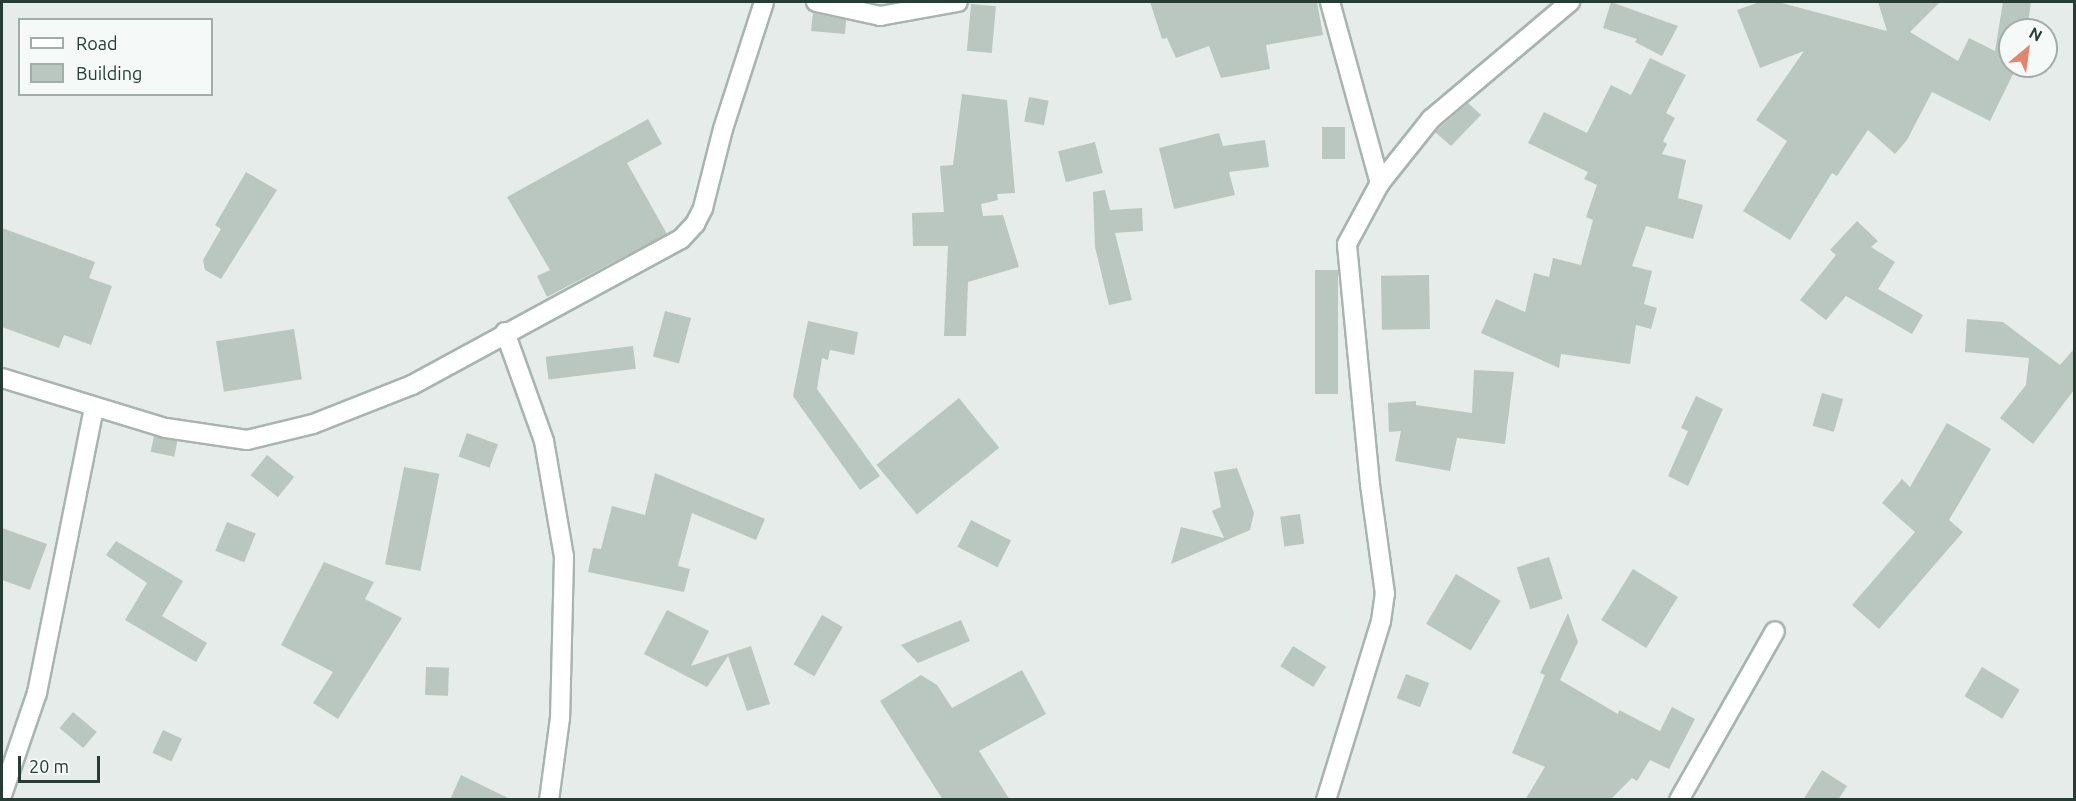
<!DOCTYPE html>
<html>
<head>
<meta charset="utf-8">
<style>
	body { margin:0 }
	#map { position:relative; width:2076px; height:801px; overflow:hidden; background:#e5ece9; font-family:Ubuntu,sans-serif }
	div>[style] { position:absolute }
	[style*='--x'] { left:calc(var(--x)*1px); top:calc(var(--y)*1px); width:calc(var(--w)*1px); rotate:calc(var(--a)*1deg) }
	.building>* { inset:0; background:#bac7c1; transform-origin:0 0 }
	.roads { filter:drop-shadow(2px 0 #a8b4af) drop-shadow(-2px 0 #a8b4af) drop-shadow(0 2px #a8b4af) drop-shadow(0 -2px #a8b4af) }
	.minor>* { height:18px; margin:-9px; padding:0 9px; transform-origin:9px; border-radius:9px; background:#fff }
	span { translate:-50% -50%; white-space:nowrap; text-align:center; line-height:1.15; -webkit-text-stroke:4.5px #f5f9f7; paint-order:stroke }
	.frame { position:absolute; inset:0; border:3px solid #263c35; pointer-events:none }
	.legend { position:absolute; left:18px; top:18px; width:195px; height:78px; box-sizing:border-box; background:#f5f9f7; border:2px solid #a2ada9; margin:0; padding:8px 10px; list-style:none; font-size:18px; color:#263c35 }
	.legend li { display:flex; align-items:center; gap:12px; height:30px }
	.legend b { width:30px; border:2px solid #a2ada9 }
	.north { position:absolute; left:1998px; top:18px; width:60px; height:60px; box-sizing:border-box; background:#f5f9f7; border:2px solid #a2ada9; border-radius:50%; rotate:29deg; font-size:16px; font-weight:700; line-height:24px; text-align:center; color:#263c35 }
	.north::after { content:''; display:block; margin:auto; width:21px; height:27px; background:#e3846c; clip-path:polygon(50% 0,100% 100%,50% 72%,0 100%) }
	.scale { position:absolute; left:18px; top:756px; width:82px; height:27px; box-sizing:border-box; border:3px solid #263c35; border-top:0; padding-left:8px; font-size:18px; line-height:21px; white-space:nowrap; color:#263c35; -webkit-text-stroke:4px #f5f9f7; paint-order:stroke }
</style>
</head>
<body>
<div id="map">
	<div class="building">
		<div style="clip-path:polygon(1150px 2px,1317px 2px,1323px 35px,1266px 45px,1270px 69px,1221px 78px,1209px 46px,1176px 58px,1167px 38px,1162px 39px)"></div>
		<div style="clip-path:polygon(1611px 2px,1678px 26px,1662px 56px,1635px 42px,1637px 39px,1603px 28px)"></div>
		<div style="clip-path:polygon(1760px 2px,1778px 2px,1887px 31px,1878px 2px,1940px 2px,1910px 32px,1958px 61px,1969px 38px,1995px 51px,2003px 2px,2031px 2px,2027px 30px,2010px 30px,2010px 66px,2017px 66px,1990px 121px,1932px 92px,1907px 140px,1895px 154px,1868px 130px,1837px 176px,1832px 173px,1790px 240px,1743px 211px,1787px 141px,1756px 120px,1804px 51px,1760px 68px,1737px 10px)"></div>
		<div style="left:971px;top:4px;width:25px;height:47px;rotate:5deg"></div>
		<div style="clip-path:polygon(813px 13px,846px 20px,845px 34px,811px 31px)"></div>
		<div style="clip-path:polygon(1650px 58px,1686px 75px,1666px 113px,1675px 118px,1663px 141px,1667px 144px,1662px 154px,1686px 160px,1678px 198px,1703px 205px,1693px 239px,1646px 226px,1632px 266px,1652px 271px,1644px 304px,1657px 308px,1651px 329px,1636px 325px,1630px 364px,1561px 354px,1559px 368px,1481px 333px,1496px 299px,1525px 312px,1534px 273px,1549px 277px,1553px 258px,1581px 265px,1593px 220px,1586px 217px,1597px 185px,1584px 179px,1588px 172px,1528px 143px,1544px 112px,1587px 133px,1611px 85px,1631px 95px)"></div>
		<div style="clip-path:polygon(962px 94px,1007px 100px,1015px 193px,997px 194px,998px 200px,981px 204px,983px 216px,1003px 215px,1019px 267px,968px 282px,966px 336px,944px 336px,948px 246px,913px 246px,912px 213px,944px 212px,940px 166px,953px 165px)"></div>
		<div style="left:1029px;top:97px;width:20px;height:25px;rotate:11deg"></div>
		<div style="clip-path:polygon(1468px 103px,1481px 115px,1451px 146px,1435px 132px)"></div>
		<div style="clip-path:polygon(648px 119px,662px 144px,627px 163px,667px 234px,547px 297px,537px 276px,550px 270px,507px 197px)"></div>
		<div style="left:1322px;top:127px;width:23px;height:32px"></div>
		<div style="clip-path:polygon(1219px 133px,1223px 146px,1265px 140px,1269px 167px,1229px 172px,1235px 195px,1174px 209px,1159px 148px)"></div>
		<div style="left:1095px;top:142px;width:32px;height:38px;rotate:76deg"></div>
		<div style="clip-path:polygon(246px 172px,277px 190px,221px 279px,205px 270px,203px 260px,221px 229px,215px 225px)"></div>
		<div style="clip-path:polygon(1105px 190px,1110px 210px,1142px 208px,1143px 231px,1115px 233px,1132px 300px,1109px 305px,1095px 247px,1093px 192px)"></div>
		<div style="clip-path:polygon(1857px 221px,1878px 241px,1871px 247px,1895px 262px,1878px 289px,1923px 315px,1912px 334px,1846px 296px,1826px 320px,1800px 300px,1836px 255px,1830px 250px)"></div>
		<div style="clip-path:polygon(2px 228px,95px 262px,89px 278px,112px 286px,91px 345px,64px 335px,59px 348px,2px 327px)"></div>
		<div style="left:1315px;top:270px;width:23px;height:124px"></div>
		<div style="left:1429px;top:275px;width:54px;height:48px;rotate:89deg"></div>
		<div style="left:665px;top:311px;width:27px;height:47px;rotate:15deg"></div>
		<div style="clip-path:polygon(1967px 319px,2003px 322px,2060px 365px,2074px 349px,2074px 390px,2033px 444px,2000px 418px,2026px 385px,2029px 358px,1965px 352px)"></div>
		<div style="clip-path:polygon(808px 321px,858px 332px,854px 355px,830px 350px,828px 360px,822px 358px,817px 389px,880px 476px,860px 490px,793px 396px)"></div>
		<div style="left:294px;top:329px;width:51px;height:79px;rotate:81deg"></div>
		<div style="left:633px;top:346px;width:23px;height:88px;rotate:83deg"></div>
		<div style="clip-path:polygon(1474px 370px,1514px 372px,1505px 444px,1457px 438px,1450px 471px,1395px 461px,1401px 431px,1389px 432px,1388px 403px,1416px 401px,1416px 405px,1472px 413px)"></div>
		<div style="left:1822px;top:393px;width:22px;height:34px;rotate:16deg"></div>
		<div style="clip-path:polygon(1696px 396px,1723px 409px,1688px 486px,1668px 476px,1688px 431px,1681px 428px)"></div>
		<div style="left:959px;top:398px;width:64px;height:106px;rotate:51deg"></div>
		<div style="clip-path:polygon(1947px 423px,1991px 449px,1949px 520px,1963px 532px,1879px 629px,1852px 605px,1915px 532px,1882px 503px,1902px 479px,1910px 487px)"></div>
		<div style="left:467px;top:433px;width:33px;height:25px;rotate:20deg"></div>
		<div style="left:154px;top:436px;width:24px;height:16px;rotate:12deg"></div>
		<div style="left:267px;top:455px;width:35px;height:26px;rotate:39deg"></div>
		<div style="left:404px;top:467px;width:36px;height:99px;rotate:11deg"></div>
		<div style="clip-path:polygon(1237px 468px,1254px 513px,1250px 530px,1171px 564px,1181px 527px,1224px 538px,1212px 511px,1221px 507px,1214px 472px)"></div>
		<div style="clip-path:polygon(655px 473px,765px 519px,756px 540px,692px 513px,678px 566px,690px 569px,684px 592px,588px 572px,593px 548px,601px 549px,612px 506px,645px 515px)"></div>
		<div style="left:1300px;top:514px;width:30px;height:20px;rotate:82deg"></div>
		<div style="left:971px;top:520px;width:45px;height:30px;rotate:27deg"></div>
		<div style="left:227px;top:522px;width:31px;height:31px;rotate:22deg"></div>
		<div style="clip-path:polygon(2px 528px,47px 544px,30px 590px,2px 580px)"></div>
		<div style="clip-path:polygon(116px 541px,183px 581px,162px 616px,207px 643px,196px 662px,125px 620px,147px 583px,106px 555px)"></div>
		<div style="left:1549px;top:557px;width:44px;height:34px;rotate:72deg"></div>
		<div style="clip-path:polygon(324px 562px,374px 582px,365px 599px,402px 618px,338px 719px,313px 703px,333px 672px,281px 645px)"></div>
		<div style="left:1633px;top:569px;width:53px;height:60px;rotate:32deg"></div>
		<div style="left:1456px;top:574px;width:52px;height:58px;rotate:31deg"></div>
		<div style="clip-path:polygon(667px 610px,709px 631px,691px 666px,751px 646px,770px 704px,747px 711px,728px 656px,707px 687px,644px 654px)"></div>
		<div style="clip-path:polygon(1568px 613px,1578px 642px,1560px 680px,1618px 714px,1619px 710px,1660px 731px,1672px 707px,1695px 719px,1669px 769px,1650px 760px,1637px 781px,1632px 778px,1610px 800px,1525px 800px,1545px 767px,1512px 753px,1545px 675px,1540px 673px)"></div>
		<div style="left:822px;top:615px;width:24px;height:57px;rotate:30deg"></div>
		<div style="clip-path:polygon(961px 620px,970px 641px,918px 663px,901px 645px)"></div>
		<div style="left:1293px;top:646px;width:39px;height:24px;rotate:32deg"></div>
		<div style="left:426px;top:667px;width:23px;height:28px;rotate:2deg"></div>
		<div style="left:1982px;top:667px;width:44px;height:34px;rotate:31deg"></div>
		<div style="clip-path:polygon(1022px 670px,1046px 714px,979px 751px,1010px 800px,943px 800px,880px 701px,921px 675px,937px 685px,952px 708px)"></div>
		<div style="left:1406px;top:674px;width:25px;height:26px;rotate:21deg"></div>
		<div style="left:73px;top:712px;width:31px;height:21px;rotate:40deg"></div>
		<div style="left:163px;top:730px;width:21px;height:25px;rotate:25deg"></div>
		<div style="clip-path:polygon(1822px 770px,1847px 786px,1838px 800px,1803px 800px)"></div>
		<div style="clip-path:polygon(461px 775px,512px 800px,450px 800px)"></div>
	</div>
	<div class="roads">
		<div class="minor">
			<div style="--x:816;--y:2;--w:66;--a:12.3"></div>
			<div style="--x:880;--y:16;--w:79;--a:-10.2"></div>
			<div style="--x:1330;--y:2;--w:188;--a:74.6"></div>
			<div style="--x:505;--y:332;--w:116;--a:70.3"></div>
			<div style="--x:544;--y:441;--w:118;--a:80.2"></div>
			<div style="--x:564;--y:557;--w:161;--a:91.4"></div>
			<div style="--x:560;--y:718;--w:83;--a:97.6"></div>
			<div style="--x:2;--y:378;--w:171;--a:17"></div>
			<div style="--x:166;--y:428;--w:82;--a:8.4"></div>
			<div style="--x:247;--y:440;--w:68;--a:-13.6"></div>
			<div style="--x:313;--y:424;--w:106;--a:-21.5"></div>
			<div style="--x:412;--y:385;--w:306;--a:-28.5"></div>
			<div style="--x:681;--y:239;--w:21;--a:-47"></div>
			<div style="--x:695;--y:224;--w:18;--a:-63"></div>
			<div style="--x:703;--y:208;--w:81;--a:-75.8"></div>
			<div style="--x:723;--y:129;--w:133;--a:-72.1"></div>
			<div style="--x:2;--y:795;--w:108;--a:-71.1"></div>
			<div style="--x:37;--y:693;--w:291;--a:-78.7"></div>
			<div style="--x:1326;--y:800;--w:187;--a:-72.9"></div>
			<div style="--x:1381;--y:621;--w:27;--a:-82"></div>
			<div style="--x:1385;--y:594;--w:111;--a:-97.8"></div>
			<div style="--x:1370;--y:484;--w:241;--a:-95.5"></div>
			<div style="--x:1347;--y:244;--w:69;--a:-61.6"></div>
			<div style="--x:1380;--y:183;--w:82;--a:-51.4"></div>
			<div style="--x:1431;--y:119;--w:182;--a:-40.1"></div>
			<div style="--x:1679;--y:800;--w:194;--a:-60.4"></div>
		</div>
	</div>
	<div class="frame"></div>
	<ul class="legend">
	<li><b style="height:8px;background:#fff"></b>Road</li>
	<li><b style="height:16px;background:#bac7c1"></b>Building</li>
	</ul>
	<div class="north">N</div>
	<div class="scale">20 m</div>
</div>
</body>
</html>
